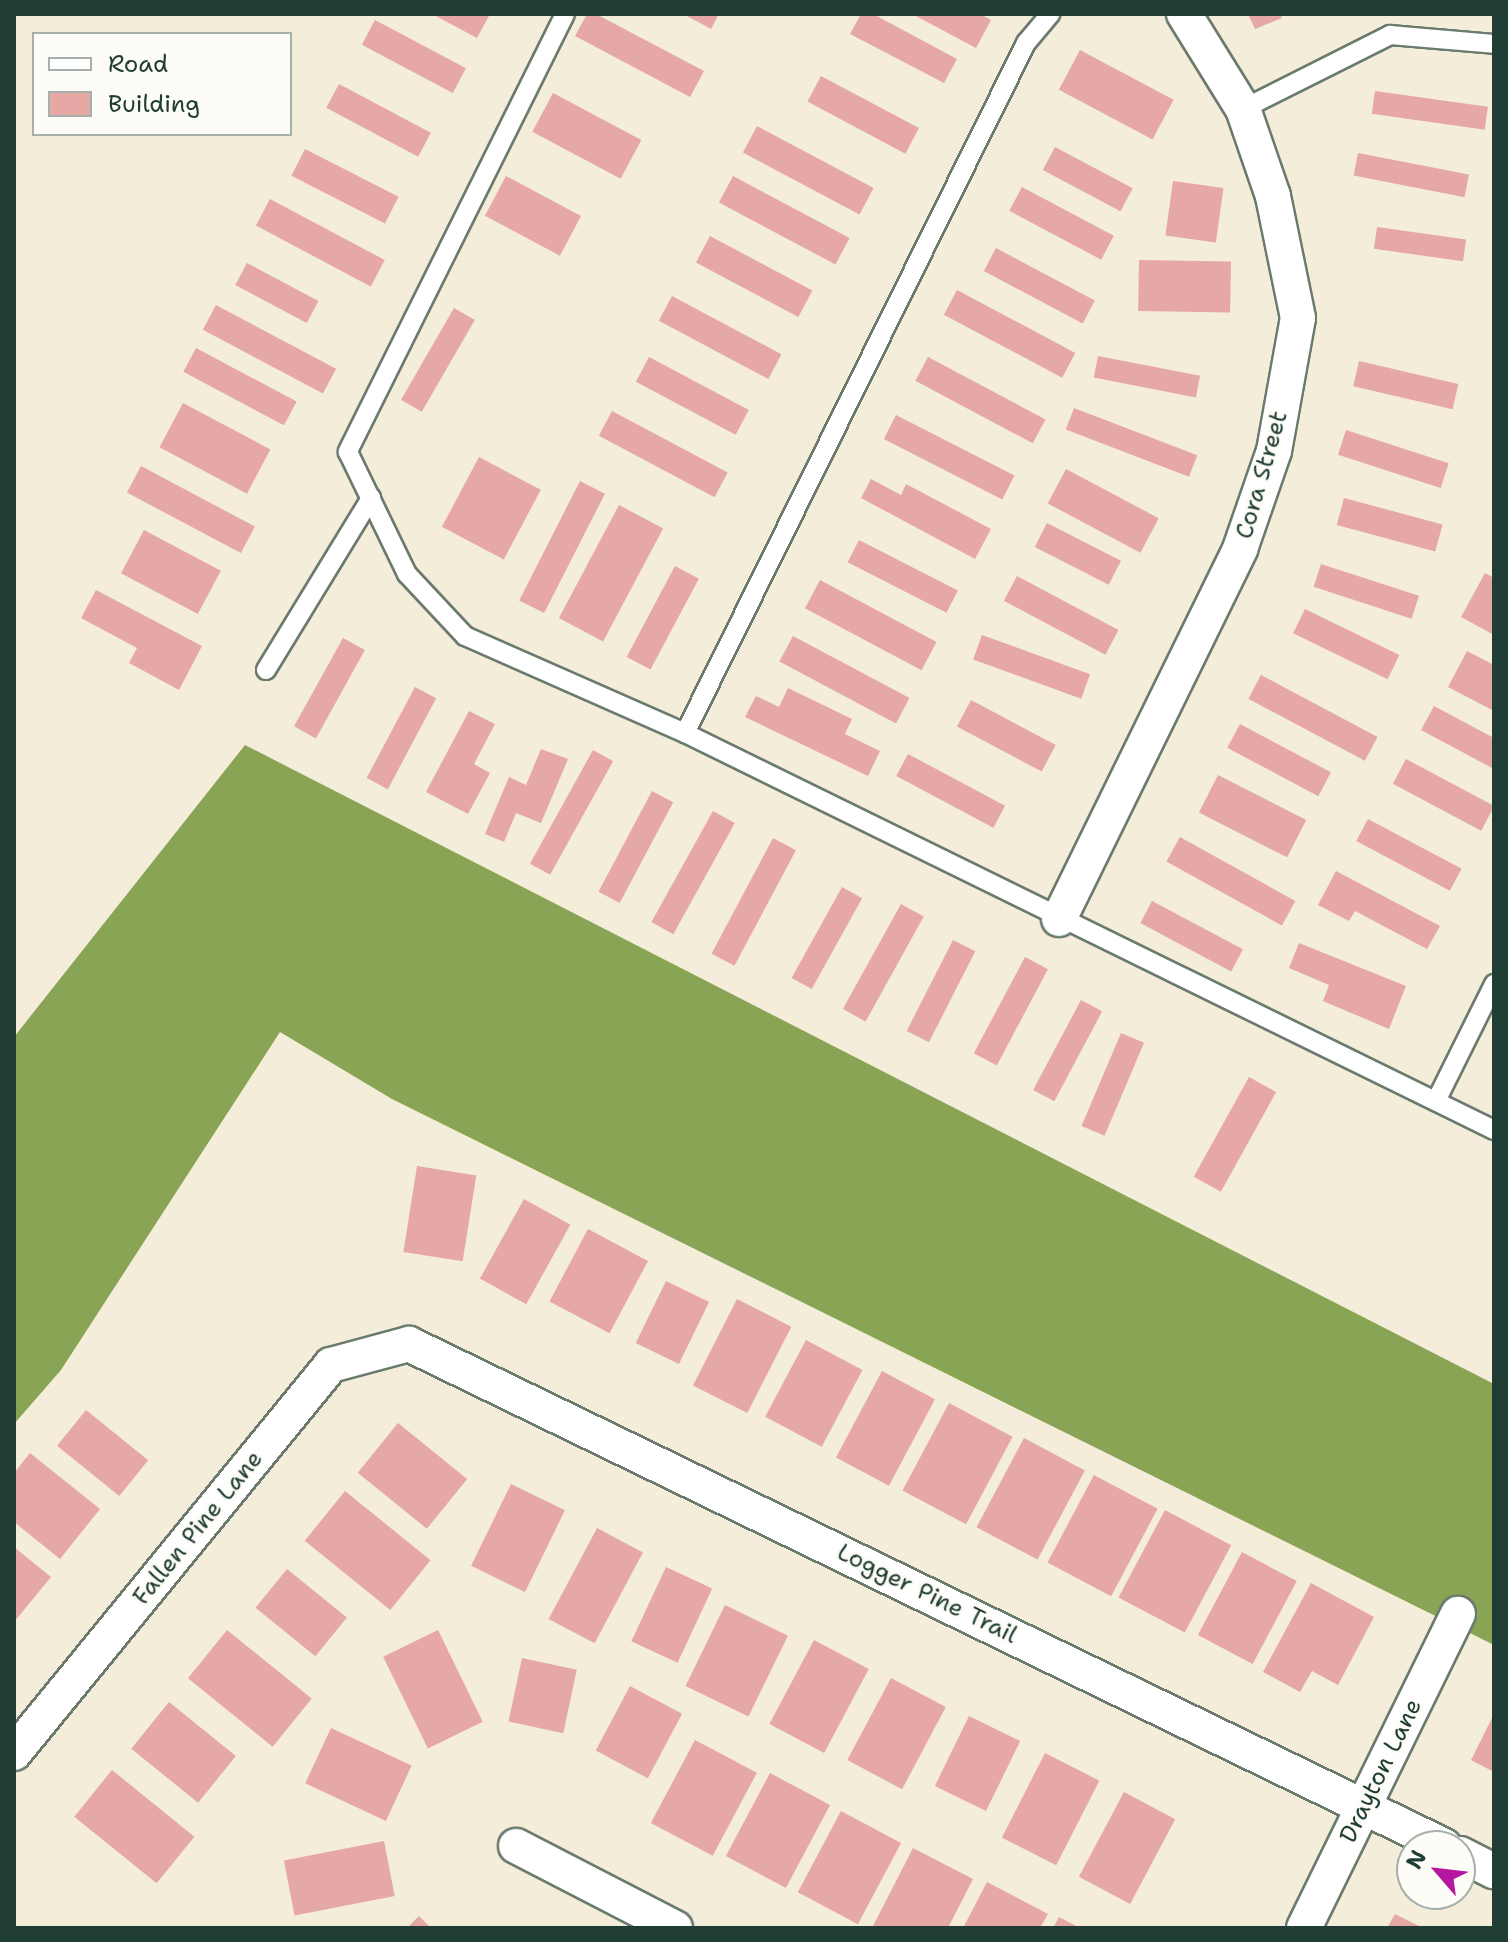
<!DOCTYPE html>
<html>
<head>
<meta charset="utf-8">
<style>
	body { margin:0 }
	#map { position:relative; width:1508px; height:1942px; overflow:hidden; background:#f4edd9; font-family:"Shantell Sans",sans-serif }
	div>[style] { position:absolute }
	[style*='--x'] { left:calc(var(--x)*1px); top:calc(var(--y)*1px); width:calc(var(--w)*1px); rotate:calc(var(--a)*1deg) }
	.forest>* { inset:0; background:#8aa456 }
	.building>* { inset:0; background:#e6a8a5; transform-origin:0 0 }
	.roads { filter:drop-shadow(2px 0 #6a7b6e) drop-shadow(-2px 0 #6a7b6e) drop-shadow(0 2px #6a7b6e) drop-shadow(0 -2px #6a7b6e) }
	.service>* { height:18px; margin:-9px; padding:0 9px; transform-origin:9px; border-radius:9px; background:#fff }
	.minor>* { height:34px; margin:-17px; padding:0 17px; transform-origin:17px; border-radius:17px; background:#fff }
	span { translate:-50% -50%; white-space:nowrap; text-align:center; line-height:1.15; -webkit-text-stroke:6px #fdfcf7; paint-order:stroke }
	.street-label { font-size:24px; color:#1f3d34 }
	.frame { position:absolute; inset:0; border:16px solid #1f3d34; pointer-events:none }
	.legend { position:absolute; left:32px; top:32px; width:260px; height:104px; box-sizing:border-box; background:#fdfcf7; border:2px solid #a4b0a9; margin:0; padding:10px 14px; list-style:none; font-size:24px; color:#1f3d34 }
	.legend li { display:flex; align-items:center; gap:16px; height:40px }
	.legend b { width:40px; border:2px solid #a4b0a9 }
	.north { position:absolute; left:1396px; top:1830px; width:80px; height:80px; box-sizing:border-box; background:#fdfcf7; border:2px solid #a4b0a9; border-radius:50%; rotate:298deg; font-size:22px; font-weight:700; line-height:32px; text-align:center; color:#1f3d34 }
	.north::after { content:''; display:block; margin:auto; width:28px; height:36px; background:#b5179e; clip-path:polygon(50% 0,100% 100%,50% 72%,0 100%) }
</style>
</head>
<body>
<div id="map">
	<div class="forest">
		<div style="clip-path:polygon(245px 745px,1494px 1384px,1494px 1645px,392px 1099px,280px 1032px,61px 1370px,14px 1424px,14px 1037px)"></div>
	</div>
	<div class="building">
		<div style="clip-path:polygon(432px 14px,490px 14px,477px 38px)"></div>
		<div style="clip-path:polygon(587px 14px,596px 14px,704px 71px,690px 97px,575px 36px)"></div>
		<div style="clip-path:polygon(683px 14px,719px 14px,711px 29px)"></div>
		<div style="clip-path:polygon(861px 14px,873px 14px,957px 59px,944px 83px,850px 34px)"></div>
		<div style="clip-path:polygon(912px 14px,980px 14px,991px 20px,976px 48px)"></div>
		<div style="clip-path:polygon(1248px 14px,1280px 14px,1282px 18px,1255px 29px)"></div>
		<div style="left:375px;top:20px;width:103px;height:28px;rotate:28deg"></div>
		<div style="left:1080px;top:50px;width:106px;height:45px;rotate:28deg"></div>
		<div style="left:821px;top:76px;width:111px;height:29px;rotate:28deg"></div>
		<div style="left:339px;top:84px;width:104px;height:27px;rotate:28deg"></div>
		<div style="left:1375px;top:91px;width:114px;height:23px;rotate:8deg"></div>
		<div style="left:553px;top:93px;width:100px;height:44px;rotate:28deg"></div>
		<div style="left:757px;top:126px;width:132px;height:30px;rotate:28deg"></div>
		<div style="left:1055px;top:147px;width:88px;height:26px;rotate:28deg"></div>
		<div style="left:305px;top:149px;width:105px;height:30px;rotate:27deg"></div>
		<div style="left:1358px;top:153px;width:113px;height:23px;rotate:11deg"></div>
		<div style="left:506px;top:176px;width:85px;height:45px;rotate:28deg"></div>
		<div style="left:733px;top:176px;width:132px;height:30px;rotate:28deg"></div>
		<div style="left:1173px;top:181px;width:51px;height:55px;rotate:8deg"></div>
		<div style="left:1022px;top:187px;width:104px;height:27px;rotate:28deg"></div>
		<div style="left:270px;top:199px;width:130px;height:30px;rotate:28deg"></div>
		<div style="left:1377px;top:227px;width:90px;height:22px;rotate:8deg"></div>
		<div style="left:710px;top:236px;width:116px;height:30px;rotate:28deg"></div>
		<div style="left:996px;top:248px;width:112px;height:26px;rotate:28deg"></div>
		<div style="left:1139px;top:260px;width:92px;height:51px;rotate:1deg"></div>
		<div style="left:247px;top:263px;width:81px;height:25px;rotate:28deg"></div>
		<div style="left:957px;top:290px;width:134px;height:28px;rotate:28deg"></div>
		<div style="left:672px;top:296px;width:124px;height:28px;rotate:28deg"></div>
		<div style="left:216px;top:305px;width:136px;height:28px;rotate:28deg"></div>
		<div style="left:454px;top:308px;width:24px;height:106px;rotate:30deg"></div>
		<div style="left:196px;top:348px;width:114px;height:27px;rotate:28deg"></div>
		<div style="left:1098px;top:356px;width:104px;height:22px;rotate:11deg"></div>
		<div style="left:649px;top:357px;width:113px;height:28px;rotate:28deg"></div>
		<div style="left:928px;top:357px;width:133px;height:27px;rotate:28deg"></div>
		<div style="left:1359px;top:361px;width:102px;height:26px;rotate:13deg"></div>
		<div style="left:183px;top:403px;width:99px;height:50px;rotate:28deg"></div>
		<div style="left:1074px;top:408px;width:132px;height:23px;rotate:21deg"></div>
		<div style="left:612px;top:411px;width:131px;height:28px;rotate:28deg"></div>
		<div style="left:896px;top:415px;width:133px;height:27px;rotate:27deg"></div>
		<div style="left:1346px;top:430px;width:108px;height:26px;rotate:18deg"></div>
		<div style="left:479px;top:457px;width:70px;height:79px;rotate:28deg"></div>
		<div style="left:141px;top:466px;width:129px;height:30px;rotate:28deg"></div>
		<div style="left:1066px;top:469px;width:105px;height:39px;rotate:28deg"></div>
		<div style="clip-path:polygon(871px 479px,901px 495px,906px 484px,991px 529px,975px 559px,861px 498px)"></div>
		<div style="left:580px;top:481px;width:28px;height:134px;rotate:27deg"></div>
		<div style="left:1344px;top:498px;width:102px;height:28px;rotate:15deg"></div>
		<div style="left:619px;top:505px;width:50px;height:128px;rotate:28deg"></div>
		<div style="left:1047px;top:523px;width:83px;height:27px;rotate:27deg"></div>
		<div style="left:144px;top:530px;width:87px;height:49px;rotate:28deg"></div>
		<div style="left:859px;top:540px;width:111px;height:25px;rotate:27deg"></div>
		<div style="left:1321px;top:564px;width:103px;height:24px;rotate:18deg"></div>
		<div style="left:675px;top:566px;width:27px;height:103px;rotate:28deg"></div>
		<div style="clip-path:polygon(1485px 573px,1494px 578px,1494px 635px,1461px 617px)"></div>
		<div style="left:1017px;top:576px;width:115px;height:28px;rotate:28deg"></div>
		<div style="left:820px;top:580px;width:132px;height:32px;rotate:28deg"></div>
		<div style="clip-path:polygon(96px 590px,202px 646px,179px 690px,129px 663px,137px 648px,81px 618px)"></div>
		<div style="left:1305px;top:609px;width:105px;height:27px;rotate:26deg"></div>
		<div style="left:982px;top:635px;width:115px;height:26px;rotate:20deg"></div>
		<div style="left:793px;top:636px;width:132px;height:29px;rotate:28deg"></div>
		<div style="left:343px;top:638px;width:25px;height:101px;rotate:29deg"></div>
		<div style="clip-path:polygon(1467px 651px,1494px 665px,1494px 711px,1448px 687px)"></div>
		<div style="left:1261px;top:675px;width:132px;height:27px;rotate:28deg"></div>
		<div style="left:415px;top:687px;width:24px;height:103px;rotate:28deg"></div>
		<div style="clip-path:polygon(788px 688px,852px 719px,845px 734px,880px 751px,868px 776px,745px 717px,756px 696px,779px 707px)"></div>
		<div style="left:971px;top:700px;width:96px;height:30px;rotate:28deg"></div>
		<div style="clip-path:polygon(1434px 706px,1494px 738px,1494px 769px,1421px 730px)"></div>
		<div style="clip-path:polygon(469px 711px,495px 724px,474px 764px,490px 773px,468px 814px,426px 792px)"></div>
		<div style="left:1240px;top:724px;width:103px;height:27px;rotate:28deg"></div>
		<div style="clip-path:polygon(541px 749px,568px 759px,541px 823px,516px 813px,504px 842px,485px 834px,509px 777px,526px 785px)"></div>
		<div style="left:593px;top:750px;width:23px;height:130px;rotate:29deg"></div>
		<div style="left:908px;top:754px;width:110px;height:25px;rotate:28deg"></div>
		<div style="left:1406px;top:759px;width:100px;height:28px;rotate:28deg"></div>
		<div style="left:1218px;top:775px;width:99px;height:42px;rotate:27deg"></div>
		<div style="left:652px;top:791px;width:24px;height:114px;rotate:28deg"></div>
		<div style="left:713px;top:811px;width:25px;height:127px;rotate:29deg"></div>
		<div style="left:1368px;top:819px;width:106px;height:25px;rotate:28deg"></div>
		<div style="left:1180px;top:837px;width:132px;height:28px;rotate:29deg"></div>
		<div style="left:773px;top:838px;width:26px;height:131px;rotate:28deg"></div>
		<div style="clip-path:polygon(1336px 871px,1440px 926px,1427px 949px,1355px 911px,1349px 921px,1318px 905px)"></div>
		<div style="left:842px;top:887px;width:23px;height:104px;rotate:29deg"></div>
		<div style="left:1152px;top:901px;width:103px;height:25px;rotate:28deg"></div>
		<div style="left:901px;top:904px;width:26px;height:120px;rotate:29deg"></div>
		<div style="left:953px;top:940px;width:25px;height:102px;rotate:27deg"></div>
		<div style="clip-path:polygon(1299px 943px,1406px 986px,1389px 1029px,1323px 1001px,1329px 985px,1289px 968px)"></div>
		<div style="left:1025px;top:957px;width:26px;height:109px;rotate:28deg"></div>
		<div style="left:1081px;top:1000px;width:24px;height:102px;rotate:28deg"></div>
		<div style="left:1121px;top:1033px;width:25px;height:101px;rotate:23deg"></div>
		<div style="left:1249px;top:1077px;width:31px;height:114px;rotate:29deg"></div>
		<div style="left:417px;top:1166px;width:60px;height:87px;rotate:9deg"></div>
		<div style="left:524px;top:1199px;width:53px;height:91px;rotate:29deg"></div>
		<div style="left:588px;top:1229px;width:68px;height:82px;rotate:28deg"></div>
		<div style="left:666px;top:1281px;width:48px;height:69px;rotate:26deg"></div>
		<div style="left:737px;top:1299px;width:61px;height:97px;rotate:27deg"></div>
		<div style="left:806px;top:1340px;width:64px;height:87px;rotate:28deg"></div>
		<div style="left:882px;top:1371px;width:60px;height:98px;rotate:28deg"></div>
		<div style="left:949px;top:1403px;width:72px;height:99px;rotate:28deg"></div>
		<div style="left:86px;top:1410px;width:80px;height:46px;rotate:39deg"></div>
		<div style="left:398px;top:1423px;width:89px;height:64px;rotate:39deg"></div>
		<div style="left:1024px;top:1438px;width:69px;height:101px;rotate:28deg"></div>
		<div style="clip-path:polygon(30px 1453px,100px 1509px,60px 1559px,14px 1522px,14px 1473px)"></div>
		<div style="left:1094px;top:1475px;width:72px;height:99px;rotate:28deg"></div>
		<div style="left:511px;top:1484px;width:60px;height:91px;rotate:26deg"></div>
		<div style="left:345px;top:1491px;width:110px;height:64px;rotate:39deg"></div>
		<div style="left:1165px;top:1510px;width:75px;height:99px;rotate:28deg"></div>
		<div style="left:597px;top:1528px;width:52px;height:103px;rotate:28deg"></div>
		<div style="clip-path:polygon(14px 1547px,51px 1577px,14px 1622px)"></div>
		<div style="left:1242px;top:1552px;width:62px;height:94px;rotate:28deg"></div>
		<div style="left:666px;top:1567px;width:51px;height:82px;rotate:25deg"></div>
		<div style="left:287px;top:1569px;width:77px;height:50px;rotate:39deg"></div>
		<div style="clip-path:polygon(1311px 1583px,1374px 1617px,1338px 1685px,1312px 1671px,1300px 1692px,1263px 1672px)"></div>
		<div style="left:725px;top:1605px;width:70px;height:90px;rotate:26deg"></div>
		<div style="left:227px;top:1630px;width:109px;height:62px;rotate:39deg"></div>
		<div style="left:438px;top:1630px;width:102px;height:61px;rotate:64deg"></div>
		<div style="left:814px;top:1640px;width:62px;height:95px;rotate:28deg"></div>
		<div style="left:522px;top:1658px;width:56px;height:65px;rotate:12deg"></div>
		<div style="left:891px;top:1678px;width:62px;height:93px;rotate:28deg"></div>
		<div style="left:630px;top:1686px;width:59px;height:73px;rotate:28deg"></div>
		<div style="left:169px;top:1702px;width:86px;height:60px;rotate:39deg"></div>
		<div style="clip-path:polygon(1494px 1714px,1494px 1772px,1471px 1760px)"></div>
		<div style="left:969px;top:1716px;width:57px;height:78px;rotate:26deg"></div>
		<div style="left:331px;top:1728px;width:89px;height:61px;rotate:25deg"></div>
		<div style="left:695px;top:1740px;width:70px;height:94px;rotate:28deg"></div>
		<div style="left:1045px;top:1753px;width:61px;height:95px;rotate:27deg"></div>
		<div style="left:112px;top:1770px;width:106px;height:60px;rotate:39deg"></div>
		<div style="left:770px;top:1773px;width:68px;height:94px;rotate:28deg"></div>
		<div style="left:1124px;top:1792px;width:58px;height:96px;rotate:28deg"></div>
		<div style="left:841px;top:1811px;width:68px;height:92px;rotate:28deg"></div>
		<div style="left:384px;top:1841px;width:56px;height:102px;rotate:79deg"></div>
		<div style="clip-path:polygon(913px 1848px,973px 1879px,948px 1928px,872px 1928px)"></div>
		<div style="clip-path:polygon(987px 1882px,1048px 1914px,1040px 1928px,963px 1928px)"></div>
		<div style="clip-path:polygon(1395px 1914px,1423px 1928px,1387px 1928px)"></div>
		<div style="clip-path:polygon(419px 1916px,431px 1928px,407px 1928px)"></div>
		<div style="clip-path:polygon(1059px 1917px,1080px 1928px,1053px 1928px)"></div>
	</div>
	<div class="roads">
		<div class="service">
			<div style="--x:565;--y:14;--w:489;--a:116.4"></div>
			<div style="--x:348;--y:452;--w:136;--a:64.2"></div>
			<div style="--x:407;--y:574;--w:85;--a:46.9"></div>
			<div style="--x:465;--y:636;--w:240;--a:23.8"></div>
			<div style="--x:685;--y:733;--w:901;--a:26.14"></div>
			<div style="--x:1243;--y:109;--w:165;--a:-26.7"></div>
			<div style="--x:1390;--y:35;--w:104;--a:4.9"></div>
			<div style="--x:266;--y:670;--w:202;--a:-58.6"></div>
			<div style="--x:685;--y:733;--w:770;--a:-63.7"></div>
			<div style="--x:1026;--y:43;--w:38;--a:-50"></div>
			<div style="--x:1436;--y:1101;--w:131;--a:-63.6"></div>
		</div>
		<div class="minor">
			<div style="--x:1059;--y:919;--w:412;--a:-63.9"></div>
			<div style="--x:1240;--y:549;--w:104;--a:-70.9"></div>
			<div style="--x:1274;--y:451;--w:135;--a:-79.8"></div>
			<div style="--x:1298;--y:318;--w:125;--a:-101.6"></div>
			<div style="--x:1273;--y:196;--w:92;--a:-109"></div>
			<div style="--x:1243;--y:109;--w:112;--a:-121.8"></div>
			<div style="--x:14;--y:1753;--w:501;--a:-50.75"></div>
			<div style="--x:331;--y:1365;--w:81;--a:-15.1"></div>
			<div style="--x:409;--y:1344;--w:1150;--a:25.87"></div>
			<div style="--x:516;--y:1846;--w:179;--a:27.3"></div>
			<div style="--x:1460;--y:1854;--w:38;--a:27"></div>
			<div style="--x:1304;--y:1928;--w:350;--a:-63.9"></div>
		</div>
	</div>
	<div class="street-label">
		<span style="left:1262px;top:475px;rotate:-74deg">Cora Street</span>
		<span style="left:198px;top:1528px;rotate:-51deg">Fallen Pine Lane</span>
		<span style="left:927px;top:1594px;rotate:26deg">Logger Pine Trail</span>
		<span style="left:1381px;top:1771px;rotate:-64deg">Drayton Lane</span>
	</div>
	<div class="frame"></div>
	<ul class="legend">
	<li><b style="height:10px;background:#fff"></b>Road</li>
	<li><b style="height:22px;background:#e6a8a5"></b>Building</li>
	</ul>
	<div class="north">N</div>
</div>
</body>
</html>
